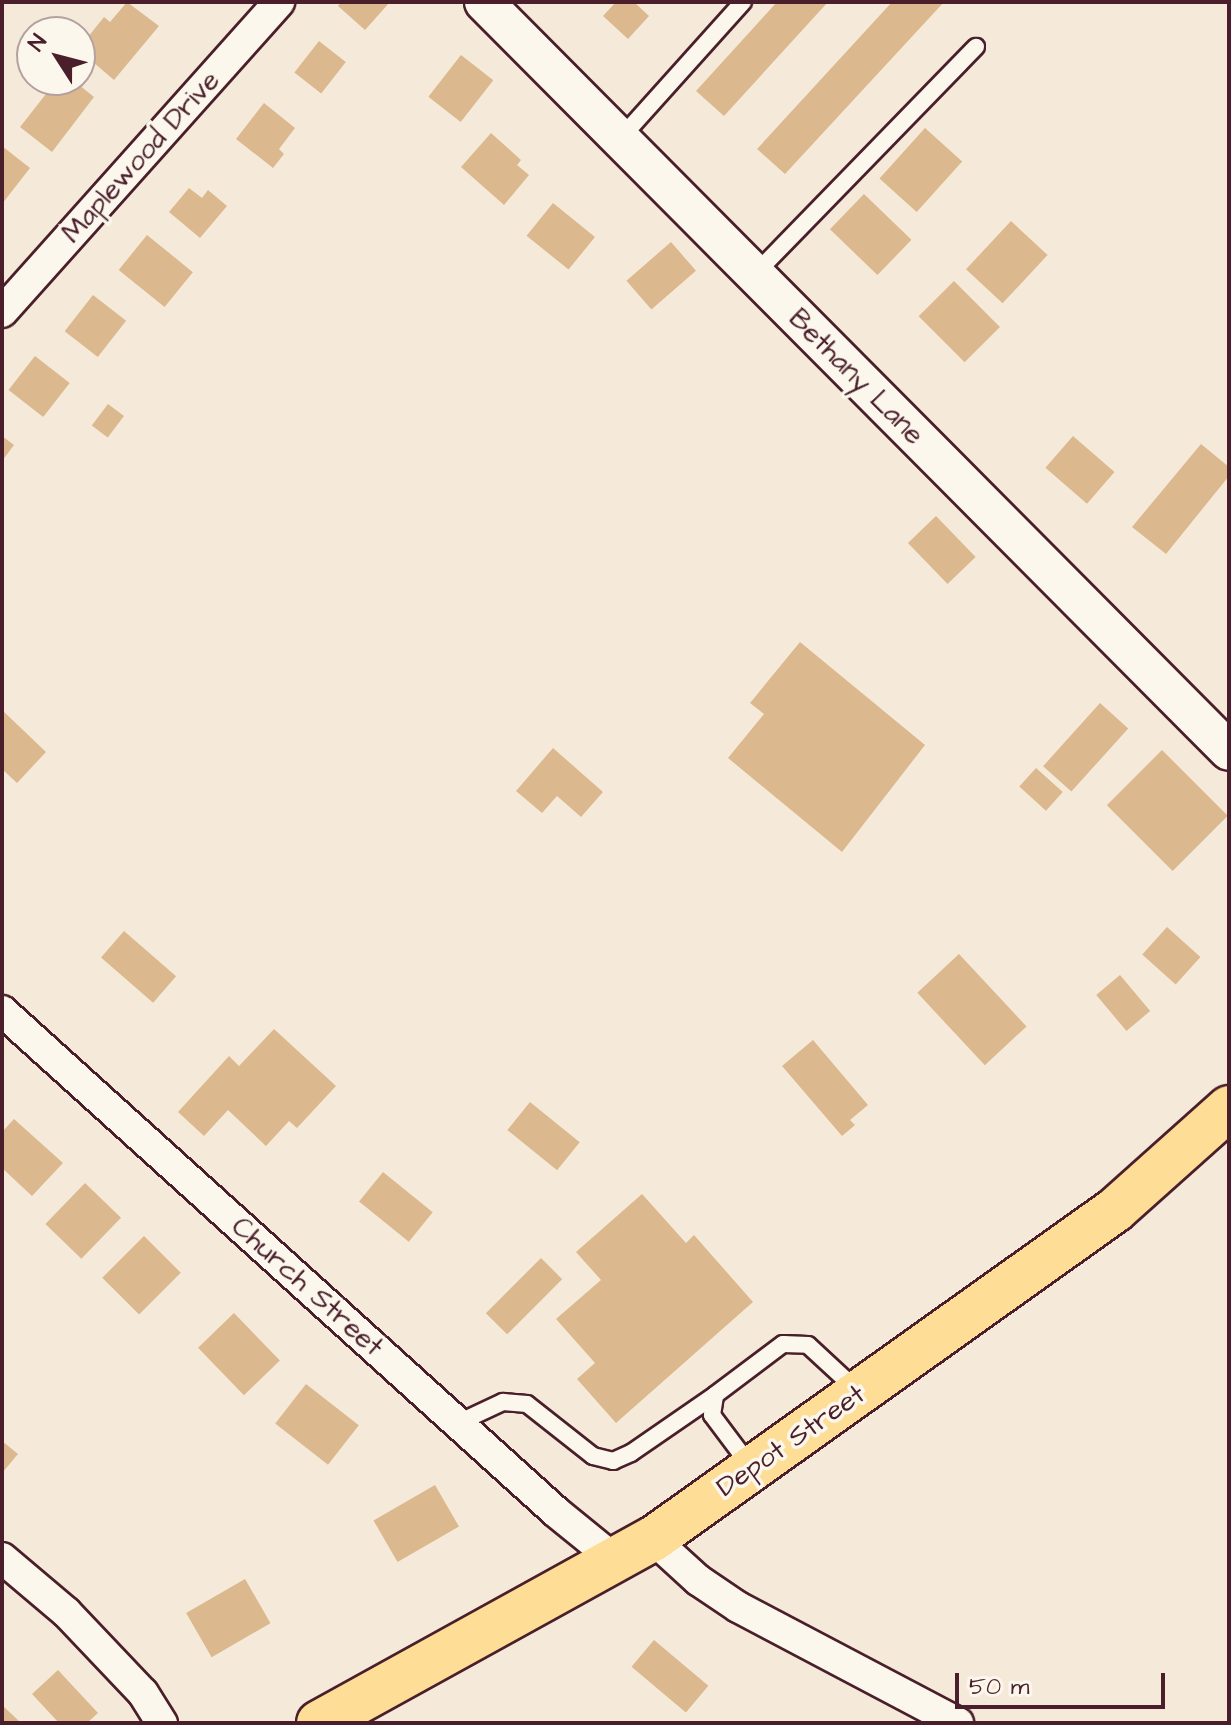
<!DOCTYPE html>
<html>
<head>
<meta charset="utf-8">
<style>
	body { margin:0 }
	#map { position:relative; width:1231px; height:1725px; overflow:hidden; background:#f5ead9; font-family:"Architects Daughter",sans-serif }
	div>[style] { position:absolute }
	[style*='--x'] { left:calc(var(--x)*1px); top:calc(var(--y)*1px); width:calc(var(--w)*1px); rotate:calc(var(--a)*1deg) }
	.building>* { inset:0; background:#dcb88e; transform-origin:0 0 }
	.roads { filter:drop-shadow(2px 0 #4a1f2b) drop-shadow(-2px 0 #4a1f2b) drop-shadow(0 2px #4a1f2b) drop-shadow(0 -2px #4a1f2b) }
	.service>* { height:16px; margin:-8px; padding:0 8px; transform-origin:8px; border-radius:8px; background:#fbf7ec }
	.minor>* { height:30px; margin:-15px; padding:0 15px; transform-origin:15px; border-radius:15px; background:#fbf7ec }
	.tertiary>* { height:38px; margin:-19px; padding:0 19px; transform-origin:19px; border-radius:19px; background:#fbf7ec }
	.primary>* { height:44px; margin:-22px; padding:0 22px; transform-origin:22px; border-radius:22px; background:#fedd96 }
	span { translate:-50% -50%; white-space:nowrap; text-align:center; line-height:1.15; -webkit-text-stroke:7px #fbf7ec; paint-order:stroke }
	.street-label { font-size:28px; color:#4a1f2b }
	.frame { position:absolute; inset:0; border:4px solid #4a1f2b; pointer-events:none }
	.north { position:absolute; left:16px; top:16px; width:80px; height:80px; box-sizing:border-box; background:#fbf7ec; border:2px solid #b4a19f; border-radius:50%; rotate:306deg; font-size:22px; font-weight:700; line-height:32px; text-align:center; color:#4a1f2b }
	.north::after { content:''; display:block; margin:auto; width:28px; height:36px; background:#4a1f2b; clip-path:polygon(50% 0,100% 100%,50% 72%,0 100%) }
	.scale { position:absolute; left:955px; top:1673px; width:210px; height:36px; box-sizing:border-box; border:4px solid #4a1f2b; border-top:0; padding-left:10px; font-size:24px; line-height:28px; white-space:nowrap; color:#4a1f2b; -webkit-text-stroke:6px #fbf7ec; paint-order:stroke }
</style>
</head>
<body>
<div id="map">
	<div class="building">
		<div style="clip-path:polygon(127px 2px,159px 26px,114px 80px,80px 51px,80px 47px,104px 17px,110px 22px)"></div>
		<div style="clip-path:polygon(341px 2px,390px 2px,365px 30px,338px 6px)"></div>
		<div style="clip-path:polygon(616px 2px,634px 2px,649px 16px,628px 39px,603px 16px)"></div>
		<div style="clip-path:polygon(777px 2px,828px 2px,724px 116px,696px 91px)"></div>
		<div style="clip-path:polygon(892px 2px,944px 2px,785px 174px,757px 149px)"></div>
		<div style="left:319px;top:41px;width:34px;height:40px;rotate:38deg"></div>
		<div style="left:461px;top:55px;width:41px;height:53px;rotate:38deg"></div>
		<div style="clip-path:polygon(57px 80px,73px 80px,94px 97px,52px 152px,20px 127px)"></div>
		<div style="clip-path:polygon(264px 103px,295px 128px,279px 149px,284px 154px,273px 168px,236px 139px)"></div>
		<div style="left:925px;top:128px;width:50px;height:68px;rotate:42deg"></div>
		<div style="clip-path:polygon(491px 133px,521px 160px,517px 165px,529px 175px,504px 205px,461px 167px)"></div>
		<div style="clip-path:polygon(2px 146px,30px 168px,2px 204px)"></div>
		<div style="clip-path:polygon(189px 188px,202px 198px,208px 190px,227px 206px,200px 238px,169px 212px)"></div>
		<div style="left:864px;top:194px;width:66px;height:49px;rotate:44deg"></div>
		<div style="left:553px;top:203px;width:54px;height:42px;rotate:39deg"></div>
		<div style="left:1011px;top:221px;width:50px;height:66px;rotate:43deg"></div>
		<div style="left:147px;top:235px;width:59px;height:45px;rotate:39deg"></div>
		<div style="left:671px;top:242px;width:38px;height:59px;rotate:49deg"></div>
		<div style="left:954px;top:281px;width:65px;height:50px;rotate:45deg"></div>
		<div style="left:93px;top:295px;width:42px;height:46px;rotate:38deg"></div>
		<div style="left:35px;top:356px;width:44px;height:43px;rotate:38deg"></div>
		<div style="left:108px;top:404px;width:20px;height:27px;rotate:37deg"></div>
		<div style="clip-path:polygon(2px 436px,14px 445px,2px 461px)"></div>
		<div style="left:1073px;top:436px;width:55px;height:42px;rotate:41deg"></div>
		<div style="clip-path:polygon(1201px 444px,1229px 467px,1229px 476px,1166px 554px,1132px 527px)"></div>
		<div style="left:936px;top:516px;width:57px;height:39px;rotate:46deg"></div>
		<div style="clip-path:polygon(800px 642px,925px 745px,842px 852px,728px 758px,764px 714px,750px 703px)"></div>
		<div style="left:1100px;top:703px;width:38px;height:85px;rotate:42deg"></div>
		<div style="clip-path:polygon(2px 710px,46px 752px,17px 783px,2px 769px)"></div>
		<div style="clip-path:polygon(553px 748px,603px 792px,581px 817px,557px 796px,542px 813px,516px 791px)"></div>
		<div style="left:1162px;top:750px;width:93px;height:78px;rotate:45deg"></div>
		<div style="left:1036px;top:768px;width:36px;height:25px;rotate:42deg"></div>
		<div style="left:1167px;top:927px;width:45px;height:37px;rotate:42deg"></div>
		<div style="left:124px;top:931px;width:69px;height:35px;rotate:41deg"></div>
		<div style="left:959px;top:954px;width:99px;height:57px;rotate:47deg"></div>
		<div style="left:1120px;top:975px;width:47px;height:31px;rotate:50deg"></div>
		<div style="clip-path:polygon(274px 1029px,336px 1086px,297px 1128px,289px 1121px,266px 1146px,228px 1110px,204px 1136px,178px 1112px,229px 1056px,239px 1066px)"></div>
		<div style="clip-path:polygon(813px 1040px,868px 1105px,850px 1120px,855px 1125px,842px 1136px,782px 1066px)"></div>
		<div style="left:530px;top:1102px;width:64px;height:36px;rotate:39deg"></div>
		<div style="clip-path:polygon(14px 1119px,63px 1163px,32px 1196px,2px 1168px,2px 1132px)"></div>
		<div style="left:383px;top:1172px;width:64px;height:38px;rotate:39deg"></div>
		<div style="left:85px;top:1183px;width:50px;height:57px;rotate:44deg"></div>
		<div style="clip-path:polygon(642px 1194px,686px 1243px,694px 1235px,753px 1302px,616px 1423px,577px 1379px,595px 1363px,556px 1319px,601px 1280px,576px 1252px)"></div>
		<div style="left:144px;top:1236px;width:52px;height:59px;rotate:45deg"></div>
		<div style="left:541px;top:1258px;width:30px;height:78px;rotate:45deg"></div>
		<div style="left:234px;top:1313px;width:66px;height:50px;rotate:46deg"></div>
		<div style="left:306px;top:1384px;width:67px;height:50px;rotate:38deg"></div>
		<div style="clip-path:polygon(2px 1441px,18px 1454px,2px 1473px)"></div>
		<div style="left:435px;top:1485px;width:48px;height:71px;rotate:60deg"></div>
		<div style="left:245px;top:1579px;width:51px;height:68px;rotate:60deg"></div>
		<div style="left:654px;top:1640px;width:71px;height:35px;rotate:40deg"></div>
		<div style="clip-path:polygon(58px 1670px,98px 1713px,87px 1723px,59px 1723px,32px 1694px)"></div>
		<div style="clip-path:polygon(2px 1705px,21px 1723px,2px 1723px)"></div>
	</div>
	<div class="roads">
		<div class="service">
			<div style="--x:620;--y:139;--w:184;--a:-48.1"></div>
			<div style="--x:755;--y:274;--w:317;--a:-45.8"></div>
			<div style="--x:458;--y:1423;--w:50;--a:-25"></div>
			<div style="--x:503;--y:1402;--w:24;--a:5"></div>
			<div style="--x:527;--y:1404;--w:84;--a:38.2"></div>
			<div style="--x:593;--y:1456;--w:21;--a:14"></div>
			<div style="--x:613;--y:1461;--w:20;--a:-24"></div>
			<div style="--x:631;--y:1453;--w:102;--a:-34.6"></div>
			<div style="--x:751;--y:1467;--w:65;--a:-126.9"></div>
			<div style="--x:712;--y:1415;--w:20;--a:-81"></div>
			<div style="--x:715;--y:1395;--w:85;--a:-36.9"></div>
			<div style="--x:783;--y:1344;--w:25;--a:2"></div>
			<div style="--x:808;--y:1345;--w:69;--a:42.7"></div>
		</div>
		<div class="minor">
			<div style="--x:2;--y:312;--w:416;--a:-48.2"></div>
			<div style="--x:2;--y:1011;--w:747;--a:42.12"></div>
			<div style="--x:556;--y:1512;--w:76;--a:39.1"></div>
			<div style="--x:653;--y:1539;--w:61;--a:42.3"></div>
			<div style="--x:698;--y:1580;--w:48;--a:34"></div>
			<div style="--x:738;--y:1607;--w:249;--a:27.8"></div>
			<div style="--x:2;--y:1558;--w:84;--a:40.2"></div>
			<div style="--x:66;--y:1612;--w:112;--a:46.5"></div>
			<div style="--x:143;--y:1693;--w:36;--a:58"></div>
		</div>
		<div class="tertiary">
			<div style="--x:484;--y:2;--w:1056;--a:45.15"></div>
		</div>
		<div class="primary">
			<div style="--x:319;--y:1723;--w:381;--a:-28.9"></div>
			<div style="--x:653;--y:1539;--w:567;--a:-35.46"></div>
			<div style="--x:1115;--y:1210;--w:153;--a:-41.8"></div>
		</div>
	</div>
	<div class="street-label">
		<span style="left:141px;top:157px;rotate:-48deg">Maplewood Drive</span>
		<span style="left:856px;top:377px;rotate:45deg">Bethany Lane</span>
		<span style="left:307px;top:1287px;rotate:42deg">Church Street</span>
		<span style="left:791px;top:1441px;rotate:-35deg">Depot Street</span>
	</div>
	<div class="frame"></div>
	<div class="north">N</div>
	<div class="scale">50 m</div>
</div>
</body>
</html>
